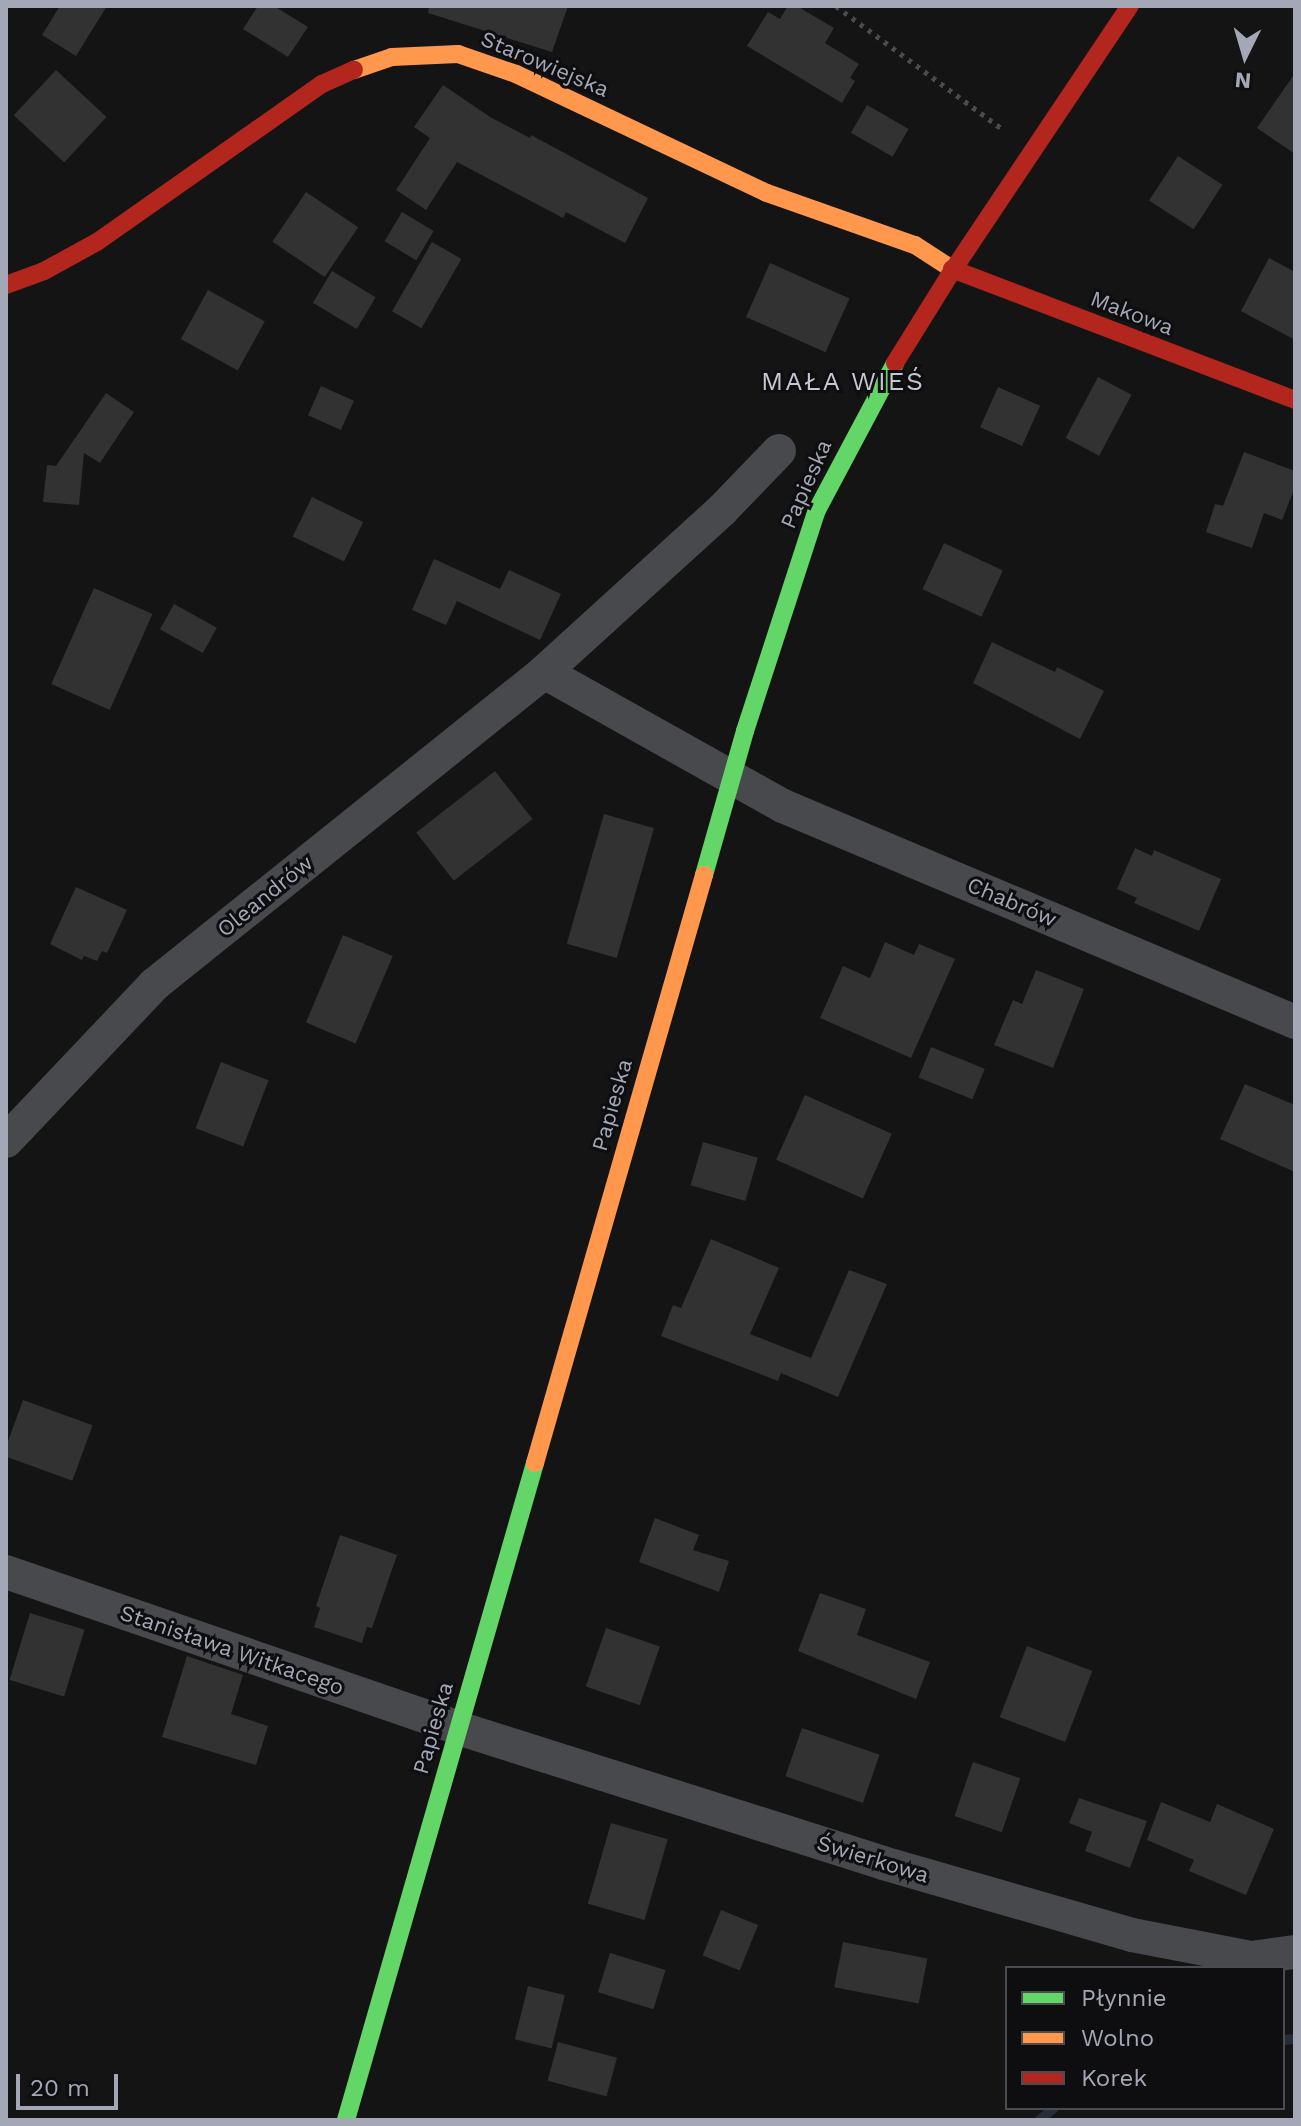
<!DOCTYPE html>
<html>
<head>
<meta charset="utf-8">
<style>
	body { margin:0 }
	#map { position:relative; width:1301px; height:2126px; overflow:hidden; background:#141414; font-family:"Work Sans",sans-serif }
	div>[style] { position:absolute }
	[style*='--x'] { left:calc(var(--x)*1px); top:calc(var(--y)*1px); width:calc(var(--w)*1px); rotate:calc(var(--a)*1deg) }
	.stream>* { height:10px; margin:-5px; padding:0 5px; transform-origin:5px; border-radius:5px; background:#272d36 }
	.building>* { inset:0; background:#323233; transform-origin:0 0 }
	.path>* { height:5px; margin-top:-2.5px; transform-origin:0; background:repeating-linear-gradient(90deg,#4a4a4f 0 4px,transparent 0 10px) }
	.street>* { height:34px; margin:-17px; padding:0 17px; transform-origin:17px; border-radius:17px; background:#48494d }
	.fast>* { height:18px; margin:-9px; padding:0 9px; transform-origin:9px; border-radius:9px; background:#63d668 }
	.slow>* { height:18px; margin:-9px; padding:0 9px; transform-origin:9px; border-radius:9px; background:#ff974d }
	.jam>* { height:18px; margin:-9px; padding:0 9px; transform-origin:9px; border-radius:9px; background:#b3261e }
	span { translate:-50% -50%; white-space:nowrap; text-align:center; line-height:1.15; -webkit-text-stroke:6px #0e0e10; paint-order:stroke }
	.street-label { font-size:22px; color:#a4a8b6 }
	.quarter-label { font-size:26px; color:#c5c7d2; letter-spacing:2px }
	.frame { position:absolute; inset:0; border:8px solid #a4a8b6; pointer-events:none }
	.legend { position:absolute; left:1005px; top:1966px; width:280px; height:144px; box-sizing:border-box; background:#0e0e10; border:2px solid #4a4c52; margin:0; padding:10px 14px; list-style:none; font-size:24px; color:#a4a8b6 }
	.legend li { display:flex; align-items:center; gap:16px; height:40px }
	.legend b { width:40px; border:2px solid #4a4c52 }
	.north { position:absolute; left:1205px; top:16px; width:80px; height:80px; -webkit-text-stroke:6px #0e0e10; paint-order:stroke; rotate:185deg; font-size:22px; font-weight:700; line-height:32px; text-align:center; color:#a4a8b6 }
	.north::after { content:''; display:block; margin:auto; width:28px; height:36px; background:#a4a8b6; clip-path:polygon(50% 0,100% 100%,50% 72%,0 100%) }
	.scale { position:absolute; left:16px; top:2074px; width:102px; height:36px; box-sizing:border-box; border:4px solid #a4a8b6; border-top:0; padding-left:10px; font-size:24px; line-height:28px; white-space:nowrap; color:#a4a8b6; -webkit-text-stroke:6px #0e0e10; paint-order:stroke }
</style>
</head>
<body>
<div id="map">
	<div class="stream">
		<div style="--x:1283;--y:2040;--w:12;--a:-5"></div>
		<div style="--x:1040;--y:2120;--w:18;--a:-41"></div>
	</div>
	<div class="building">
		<div style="clip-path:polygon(60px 6px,107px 6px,76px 56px,42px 35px)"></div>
		<div style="clip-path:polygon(258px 6px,274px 6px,308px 27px,288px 57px,243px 29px)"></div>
		<div style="clip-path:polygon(429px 6px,568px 6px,552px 52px,428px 13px)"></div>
		<div style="clip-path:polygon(788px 6px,797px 6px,834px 28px,825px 43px,859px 64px,850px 78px,855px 81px,842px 103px,747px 46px,768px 12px,780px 19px)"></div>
		<div style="left:56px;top:70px;width:69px;height:62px;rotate:43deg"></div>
		<div style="clip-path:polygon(1295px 73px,1295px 154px,1257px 128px)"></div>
		<div style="clip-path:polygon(443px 85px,490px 117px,530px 138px,531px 135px,648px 198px,625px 243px,566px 212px,563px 218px,457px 162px,426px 210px,396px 190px,430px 138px,414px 127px)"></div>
		<div style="left:867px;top:105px;width:48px;height:32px;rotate:30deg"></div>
		<div style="left:1178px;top:156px;width:53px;height:53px;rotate:33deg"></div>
		<div style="left:306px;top:192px;width:63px;height:60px;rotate:34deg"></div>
		<div style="left:402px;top:212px;width:37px;height:34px;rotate:31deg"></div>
		<div style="left:432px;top:242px;width:34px;height:80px;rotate:30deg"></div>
		<div style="clip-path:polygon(1269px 258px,1295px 272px,1295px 340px,1241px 311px)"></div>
		<div style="left:770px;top:263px;width:87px;height:59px;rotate:24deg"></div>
		<div style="left:332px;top:271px;width:51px;height:37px;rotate:31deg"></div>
		<div style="left:208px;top:290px;width:65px;height:56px;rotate:29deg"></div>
		<div style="left:1098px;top:377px;width:38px;height:69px;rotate:28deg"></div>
		<div style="left:321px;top:386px;width:36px;height:32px;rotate:24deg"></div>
		<div style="left:998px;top:387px;width:46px;height:44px;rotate:24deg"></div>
		<div style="clip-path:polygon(106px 393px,134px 412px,100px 463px,84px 453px,79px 505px,43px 502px,47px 465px,56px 466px)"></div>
		<div style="clip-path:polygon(1244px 452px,1295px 471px,1295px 487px,1282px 520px,1264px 513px,1252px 548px,1206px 532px,1215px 504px,1223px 506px)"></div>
		<div style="left:312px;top:497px;width:57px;height:44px;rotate:26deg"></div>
		<div style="left:944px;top:543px;width:65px;height:51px;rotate:25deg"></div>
		<div style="clip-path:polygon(434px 559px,500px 589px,509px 570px,561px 594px,540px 640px,457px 601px,446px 625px,412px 610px)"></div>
		<div style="left:94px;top:588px;width:64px;height:105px;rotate:24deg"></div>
		<div style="left:174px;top:604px;width:49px;height:29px;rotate:29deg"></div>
		<div style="clip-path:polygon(992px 642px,1055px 672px,1057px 667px,1104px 691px,1080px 739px,973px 683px)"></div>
		<div style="left:495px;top:771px;width:61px;height:100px;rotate:52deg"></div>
		<div style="left:604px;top:814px;width:52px;height:135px;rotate:16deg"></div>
		<div style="clip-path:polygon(1135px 848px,1152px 856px,1154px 850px,1221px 879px,1199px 931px,1134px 903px,1137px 898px,1117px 889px)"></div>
		<div style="clip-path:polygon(76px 887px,127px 910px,107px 953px,102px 951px,97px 961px,84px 956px,82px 960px,50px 944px)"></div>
		<div style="left:343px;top:935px;width:54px;height:95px;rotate:23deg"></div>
		<div style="clip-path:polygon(885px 942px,914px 955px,919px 944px,955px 959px,911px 1058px,820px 1018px,843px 966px,870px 978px)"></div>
		<div style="clip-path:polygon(1036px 970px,1084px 989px,1053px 1068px,994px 1045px,1013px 1000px,1022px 1004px)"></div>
		<div style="left:931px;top:1047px;width:58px;height:33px;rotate:22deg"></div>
		<div style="left:221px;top:1062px;width:51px;height:71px;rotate:21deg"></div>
		<div style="clip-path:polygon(1245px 1084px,1295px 1105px,1295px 1172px,1220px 1139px)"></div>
		<div style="left:805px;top:1095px;width:95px;height:71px;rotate:24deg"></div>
		<div style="left:703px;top:1142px;width:57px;height:45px;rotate:16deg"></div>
		<div style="clip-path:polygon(711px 1239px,779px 1268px,750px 1334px,811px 1358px,849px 1270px,887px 1284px,838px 1397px,781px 1373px,778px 1381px,661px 1336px,673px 1305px,681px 1308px)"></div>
		<div style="left:23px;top:1400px;width:74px;height:59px;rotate:20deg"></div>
		<div style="clip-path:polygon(655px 1518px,699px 1535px,693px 1550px,729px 1561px,719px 1592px,639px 1562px)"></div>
		<div style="clip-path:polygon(340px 1535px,397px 1555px,372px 1628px,367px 1627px,362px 1643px,314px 1627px,320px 1608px,316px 1606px)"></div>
		<div style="clip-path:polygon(820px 1593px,866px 1609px,857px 1635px,930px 1662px,916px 1699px,798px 1651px)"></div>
		<div style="left:30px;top:1613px;width:57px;height:70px;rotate:17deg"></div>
		<div style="left:606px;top:1628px;width:57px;height:62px;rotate:19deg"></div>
		<div style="left:1027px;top:1646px;width:70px;height:76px;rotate:21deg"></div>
		<div style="clip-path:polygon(187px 1656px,243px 1675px,231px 1714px,268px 1726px,256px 1765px,162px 1737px)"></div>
		<div style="left:802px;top:1728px;width:82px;height:51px;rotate:19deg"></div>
		<div style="left:973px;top:1762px;width:50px;height:57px;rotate:19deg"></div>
		<div style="clip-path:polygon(1079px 1798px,1147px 1821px,1130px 1868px,1085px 1851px,1092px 1832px,1069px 1823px)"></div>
		<div style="clip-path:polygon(1161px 1802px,1210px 1822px,1217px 1804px,1274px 1829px,1246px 1895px,1189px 1871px,1194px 1860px,1147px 1840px)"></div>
		<div style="left:611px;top:1823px;width:59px;height:84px;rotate:16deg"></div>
		<div style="left:721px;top:1910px;width:40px;height:49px;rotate:22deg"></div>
		<div style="left:843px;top:1942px;width:86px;height:46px;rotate:11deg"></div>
		<div style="left:610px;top:1953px;width:58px;height:41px;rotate:17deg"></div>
		<div style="left:528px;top:1986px;width:38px;height:55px;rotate:14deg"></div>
		<div style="left:558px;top:2042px;width:61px;height:40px;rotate:15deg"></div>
	</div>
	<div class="path">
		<div style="--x:836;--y:6;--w:207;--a:36.5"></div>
	</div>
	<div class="street">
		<div style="--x:544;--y:672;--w:274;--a:29.3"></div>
		<div style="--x:783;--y:806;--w:556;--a:22.87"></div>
		<div style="--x:6;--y:1141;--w:216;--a:-46.5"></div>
		<div style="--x:155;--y:984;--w:499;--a:-38.7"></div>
		<div style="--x:544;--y:672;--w:241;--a:-42.3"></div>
		<div style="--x:722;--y:510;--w:82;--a:-46"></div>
		<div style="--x:6;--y:1572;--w:478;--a:19"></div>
		<div style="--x:458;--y:1728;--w:446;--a:17.6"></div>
		<div style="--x:883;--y:1863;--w:259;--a:16.1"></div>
		<div style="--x:1132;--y:1935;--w:121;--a:10.9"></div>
		<div style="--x:1251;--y:1958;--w:44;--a:-7.8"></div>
	</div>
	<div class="fast">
		<div style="--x:704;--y:875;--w:150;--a:-74.1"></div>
		<div style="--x:745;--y:731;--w:232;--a:-72"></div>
		<div style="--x:817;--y:510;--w:166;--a:-62"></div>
		<div style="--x:346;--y:2120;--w:684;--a:-73.95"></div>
	</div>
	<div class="slow">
		<div style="--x:354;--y:70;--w:40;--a:-18.9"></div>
		<div style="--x:392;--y:57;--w:66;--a:-2.6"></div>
		<div style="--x:458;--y:54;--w:61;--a:19"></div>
		<div style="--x:516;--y:74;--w:278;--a:25.4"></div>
		<div style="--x:767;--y:193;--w:157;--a:19.4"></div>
		<div style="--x:915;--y:245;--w:44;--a:33"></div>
		<div style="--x:535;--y:1463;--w:612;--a:-73.96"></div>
	</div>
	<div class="jam">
		<div style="--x:952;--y:269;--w:367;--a:20.9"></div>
		<div style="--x:6;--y:285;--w:40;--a:-20.2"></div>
		<div style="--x:44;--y:271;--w:60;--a:-28.7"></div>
		<div style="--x:97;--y:242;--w:275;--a:-35.1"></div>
		<div style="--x:322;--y:84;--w:35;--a:-24"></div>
		<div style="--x:895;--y:363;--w:110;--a:-58.1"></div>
		<div style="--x:953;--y:270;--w:318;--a:-56.2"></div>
	</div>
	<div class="street-label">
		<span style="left:545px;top:64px;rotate:23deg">Starowiejska</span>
		<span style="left:1132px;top:313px;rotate:21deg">Makowa</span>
		<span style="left:806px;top:484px;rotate:-66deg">Papieska</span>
		<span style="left:265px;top:896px;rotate:-39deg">Oleandrów</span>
		<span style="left:1012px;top:902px;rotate:23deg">Chabrów</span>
		<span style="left:612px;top:1105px;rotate:-74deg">Papieska</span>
		<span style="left:232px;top:1650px;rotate:19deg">Stanisława Witkacego</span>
		<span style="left:433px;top:1728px;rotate:-74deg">Papieska</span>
		<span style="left:873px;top:1859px;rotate:17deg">Świerkowa</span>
	</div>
	<div class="quarter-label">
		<span style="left:843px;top:382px">MAŁA WIEŚ</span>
	</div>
	<div class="frame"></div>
	<ul class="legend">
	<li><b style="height:10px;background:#63d668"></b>Płynnie</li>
	<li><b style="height:10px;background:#ff974d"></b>Wolno</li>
	<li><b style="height:10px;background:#b3261e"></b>Korek</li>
	</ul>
	<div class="north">N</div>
	<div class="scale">20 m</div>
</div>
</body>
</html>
